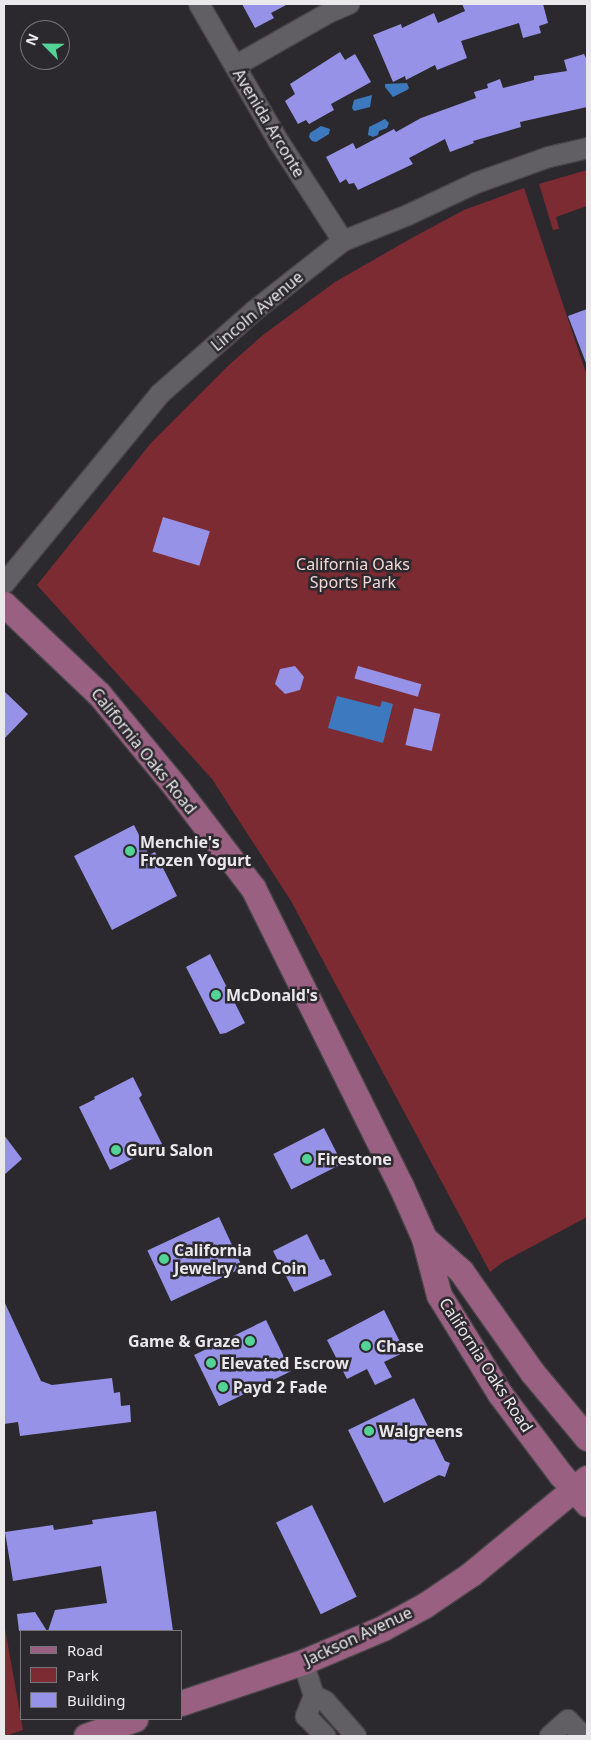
<!DOCTYPE html>
<html>
<head>
<meta charset="utf-8">
<style>
	body { margin:0 }
	#map { position:relative; width:591px; height:1740px; overflow:hidden; background:#2c292e; font-family:"Noto Sans",sans-serif }
	div>[style] { position:absolute }
	[style*='--x'] { left:calc(var(--x)*1px); top:calc(var(--y)*1px); width:calc(var(--w)*1px); rotate:calc(var(--a)*1deg) }
	.green>* { inset:0; background:#7c2b32 }
	.water>* { inset:0; background:#3c79be }
	.building>* { inset:0; background:#9692e8; transform-origin:0 0 }
	.roads { filter:drop-shadow(1px 0 #484549) drop-shadow(-1px 0 #484549) drop-shadow(0 1px #484549) drop-shadow(0 -1px #484549) }
	.minor>* { height:20px; margin:-10px; padding:0 10px; transform-origin:10px; border-radius:10px; background:#625f64 }
	.major>* { height:25px; margin:-12.5px; padding:0 12.5px; transform-origin:12.5px; border-radius:12.5px; background:#9a6082 }
	.dots>* { width:14px; height:14px; translate:-50% -50%; box-sizing:border-box; border:2px solid #2c292e; border-radius:50% }
	span { translate:-50% -50%; white-space:nowrap; text-align:center; line-height:1.15; -webkit-text-stroke:5px #2c292e; paint-order:stroke }
	.street-label { font-size:16px; color:#eae8eb }
	.park-label { font-size:16px; color:#f3d7d6 }
	.poi-label { font-size:16px; color:#eae8eb; font-weight:700 }
	.left { translate:0 -50%; text-align:left }
	.right { translate:-100% -50%; text-align:right }
	.frame { position:absolute; inset:0; border:5px solid #eae8eb; pointer-events:none }
	.legend { position:absolute; left:20px; top:1630px; width:162px; height:90px; box-sizing:border-box; background:#2c292e; border:1px solid #78757a; margin:0; padding:6px 9px; list-style:none; font-size:15px; color:#eae8eb }
	.legend li { display:flex; align-items:center; gap:10px; height:25px }
	.legend b { width:25px; border:1px solid #78757a }
	.north { position:absolute; left:20px; top:20px; width:50px; height:50px; box-sizing:border-box; background:#2c292e; border:1px solid #78757a; border-radius:50%; rotate:293deg; font-size:14px; font-weight:700; line-height:20px; text-align:center; color:#eae8eb }
	.north::after { content:''; display:block; margin:auto; width:18px; height:22px; background:#54d396; clip-path:polygon(50% 0,100% 100%,50% 72%,0 100%) }
</style>
</head>
<body>
<div id="map">
	<div class="green">
		<div style="clip-path:polygon(587px 170px,587px 206px,556px 217px,559px 229px,553px 230px,539px 184px)"></div>
		<div style="clip-path:polygon(524px 188px,587px 376px,587px 1217px,503px 1262px,490px 1272px,291px 901px,212px 779px,37px 585px,151px 443px,229px 365px,263px 335px,335px 282px,410px 239px,464px 210px)"></div>
		<div style="clip-path:polygon(4px 1623px,23px 1730px,5px 1736px,4px 1736px)"></div>
	</div>
	<div class="water">
		<div style="clip-path:polygon(407px 83px,409px 88px,407px 90px,393px 97px,385px 87px,385px 84px)"></div>
		<div style="clip-path:polygon(372px 95px,370px 107px,354px 111px,352px 108px,354px 100px)"></div>
		<div style="clip-path:polygon(385px 119px,389px 123px,387px 128px,379px 131px,378px 135px,373px 137px,368px 135px,369px 127px)"></div>
		<div style="clip-path:polygon(321px 126px,330px 129px,329px 134px,316px 142px,312px 141px,309px 137px,310px 133px)"></div>
		<div style="clip-path:polygon(337px 696px,380px 707px,382px 701px,393px 704px,383px 743px,328px 728px)"></div>
	</div>
	<div class="building">
		<div style="clip-path:polygon(242px 4px,288px 4px,271px 13px,274px 18px,255px 28px)"></div>
		<div style="clip-path:polygon(462px 4px,543px 4px,548px 23px,539px 26px,541px 33px,523px 38px,519px 23px,461px 41px,467px 58px,437px 70px,435px 65px,406px 80px,405px 76px,393px 82px,373px 35px,401px 24px,402px 28px,434px 13px,438px 23px,465px 11px)"></div>
		<div style="clip-path:polygon(340px 52px,345px 60px,355px 54px,371px 82px,331px 104px,334px 110px,309px 124px,306px 120px,298px 124px,285px 101px,295px 94px,290px 84px)"></div>
		<div style="clip-path:polygon(584px 54px,587px 60px,587px 107px,520px 122px,521px 127px,473px 141px,474px 143px,450px 152px,445px 139px,409px 158px,413px 164px,358px 190px,354px 183px,349px 184px,346px 179px,340px 183px,326px 157px,353px 143px,356px 149px,394px 129px,396px 132px,421px 118px,476px 98px,474px 92px,488px 88px,487px 84px,500px 79px,503px 88px,534px 80px,534px 76px,567px 71px,564px 60px)"></div>
		<div style="clip-path:polygon(587px 309px,587px 362px,586px 363px,568px 316px)"></div>
		<div style="left:163px;top:517px;width:49px;height:36px;rotate:17deg"></div>
		<div style="clip-path:polygon(295px 666px,304px 677px,300px 690px,285px 694px,275px 684px,280px 669px)"></div>
		<div style="left:358px;top:666px;width:66px;height:13px;rotate:16deg"></div>
		<div style="clip-path:polygon(4px 691px,28px 714px,4px 739px)"></div>
		<div style="left:414px;top:708px;width:27px;height:38px;rotate:13deg"></div>
		<div style="clip-path:polygon(134px 825px,149px 855px,155px 852px,177px 896px,112px 930px,74px 856px)"></div>
		<div style="clip-path:polygon(210px 954px,245px 1023px,226px 1033px,220px 1034px,186px 967px)"></div>
		<div style="clip-path:polygon(133px 1077px,142px 1095px,139px 1098px,162px 1144px,110px 1170px,79px 1107px,95px 1099px,94px 1097px)"></div>
		<div style="left:324px;top:1128px;width:40px;height:57px;rotate:63deg"></div>
		<div style="clip-path:polygon(4px 1135px,22px 1159px,4px 1175px)"></div>
		<div style="left:219px;top:1217px;width:56px;height:79px;rotate:65deg"></div>
		<div style="clip-path:polygon(307px 1234px,320px 1260px,324px 1259px,332px 1275px,294px 1292px,273px 1251px)"></div>
		<div style="clip-path:polygon(4px 1301px,41px 1381px,52px 1385px,112px 1378px,114px 1393px,120px 1392px,121px 1406px,130px 1405px,131px 1422px,20px 1436px,18px 1422px,4px 1424px)"></div>
		<div style="clip-path:polygon(384px 1310px,405px 1352px,384px 1362px,392px 1377px,375px 1385px,367px 1369px,347px 1379px,327px 1340px)"></div>
		<div style="left:266px;top:1320px;width:57px;height:80px;rotate:64deg"></div>
		<div style="clip-path:polygon(414px 1398px,445px 1461px,450px 1463px,445px 1477px,439px 1475px,384px 1503px,348px 1430px)"></div>
		<div style="left:312px;top:1505px;width:102px;height:40px;rotate:64deg"></div>
		<div style="clip-path:polygon(156px 1511px,173px 1631px,48px 1631px,55px 1610px,107px 1603px,101px 1566px,13px 1581px,5px 1532px,53px 1525px,54px 1530px,93px 1524px,92px 1520px)"></div>
		<div style="clip-path:polygon(35px 1612px,47px 1631px,19px 1631px,17px 1614px)"></div>
	</div>
	<div class="roads">
		<div class="minor">
			<div style="--x:199;--y:4;--w:160;--a:59.9"></div>
			<div style="--x:279;--y:142;--w:118;--a:57.1"></div>
			<div style="--x:235;--y:66;--w:109;--a:-29.6"></div>
			<div style="--x:330;--y:12;--w:21;--a:-23"></div>
			<div style="--x:4;--y:584;--w:246;--a:-50.6"></div>
			<div style="--x:160;--y:394;--w:125;--a:-41.4"></div>
			<div style="--x:254;--y:311;--w:113;--a:-38.2"></div>
			<div style="--x:343;--y:241;--w:70;--a:-21.8"></div>
			<div style="--x:408;--y:215;--w:75;--a:-25.2"></div>
			<div style="--x:476;--y:183;--w:77;--a:-19.6"></div>
			<div style="--x:549;--y:157;--w:39;--a:-13"></div>
			<div style="--x:303;--y:1662;--w:36;--a:72"></div>
			<div style="--x:314;--y:1696;--w:22;--a:112"></div>
			<div style="--x:306;--y:1716;--w:28;--a:46"></div>
			<div style="--x:314;--y:1696;--w:12;--a:24"></div>
			<div style="--x:325;--y:1701;--w:47;--a:48.5"></div>
			<div style="--x:550;--y:1736;--w:24;--a:-42"></div>
			<div style="--x:568;--y:1720;--w:22;--a:47"></div>
		</div>
		<div class="major">
			<div style="--x:4;--y:604;--w:131;--a:43.5"></div>
			<div style="--x:99;--y:694;--w:124;--a:50.5"></div>
			<div style="--x:178;--y:790;--w:123;--a:52.6"></div>
			<div style="--x:253;--y:888;--w:333;--a:63.6"></div>
			<div style="--x:401;--y:1186;--w:57;--a:66.1"></div>
			<div style="--x:424;--y:1238;--w:59;--a:75.3"></div>
			<div style="--x:439;--y:1295;--w:116;--a:58.4"></div>
			<div style="--x:500;--y:1394;--w:101;--a:53"></div>
			<div style="--x:561;--y:1475;--w:39;--a:48"></div>
			<div style="--x:424;--y:1238;--w:50;--a:41.7"></div>
			<div style="--x:461;--y:1271;--w:123;--a:54.9"></div>
			<div style="--x:532;--y:1372;--w:86;--a:50.2"></div>
			<div style="--x:181;--y:1703;--w:129;--a:-18.6"></div>
			<div style="--x:303;--y:1662;--w:87;--a:-23"></div>
			<div style="--x:383;--y:1628;--w:48;--a:-28.7"></div>
			<div style="--x:425;--y:1605;--w:55;--a:-34"></div>
			<div style="--x:471;--y:1574;--w:151;--a:-39.6"></div>
			<div style="--x:86;--y:1736;--w:52;--a:-19.1"></div>
		</div>
	</div>
	<div class="dots">
		<div style="left:130px;top:851px;background:#54d396"></div>
		<div style="left:216px;top:995px;background:#54d396"></div>
		<div style="left:116px;top:1150px;background:#54d396"></div>
		<div style="left:307px;top:1159px;background:#54d396"></div>
		<div style="left:164px;top:1259px;background:#54d396"></div>
		<div style="left:250px;top:1341px;background:#54d396"></div>
		<div style="left:366px;top:1346px;background:#54d396"></div>
		<div style="left:211px;top:1363px;background:#54d396"></div>
		<div style="left:223px;top:1387px;background:#54d396"></div>
		<div style="left:369px;top:1431px;background:#54d396"></div>
	</div>
	<div class="street-label">
		<span style="left:269px;top:123px;rotate:59deg">Avenida Arconte</span>
		<span style="left:257px;top:311px;rotate:-40deg">Lincoln Avenue</span>
		<span style="left:144px;top:751px;rotate:51deg">California Oaks Road</span>
		<span style="left:486px;top:1365px;rotate:57deg">California Oaks Road</span>
		<span style="left:358px;top:1636px;rotate:-25deg">Jackson Avenue</span>
	</div>
	<div class="park-label">
		<span style="left:353px;top:573px">California Oaks<br>Sports Park</span>
	</div>
	<div class="poi-label">
		<span class="left" style="left:140px;top:851px">Menchie's<br>Frozen Yogurt</span>
		<span class="left" style="left:226px;top:995px">McDonald's</span>
		<span class="left" style="left:126px;top:1150px">Guru Salon</span>
		<span class="left" style="left:317px;top:1159px">Firestone</span>
		<span class="left" style="left:174px;top:1259px">California<br>Jewelry and Coin</span>
		<span class="right" style="left:240px;top:1341px">Game &amp; Graze</span>
		<span class="left" style="left:376px;top:1346px">Chase</span>
		<span class="left" style="left:221px;top:1363px">Elevated Escrow</span>
		<span class="left" style="left:233px;top:1387px">Payd 2 Fade</span>
		<span class="left" style="left:379px;top:1431px">Walgreens</span>
	</div>
	<div class="frame"></div>
	<ul class="legend">
	<li><b style="height:6px;background:#9a6082"></b>Road</li>
	<li><b style="height:14px;background:#7c2b32"></b>Park</li>
	<li><b style="height:14px;background:#9692e8"></b>Building</li>
	</ul>
	<div class="north">N</div>
</div>
</body>
</html>
